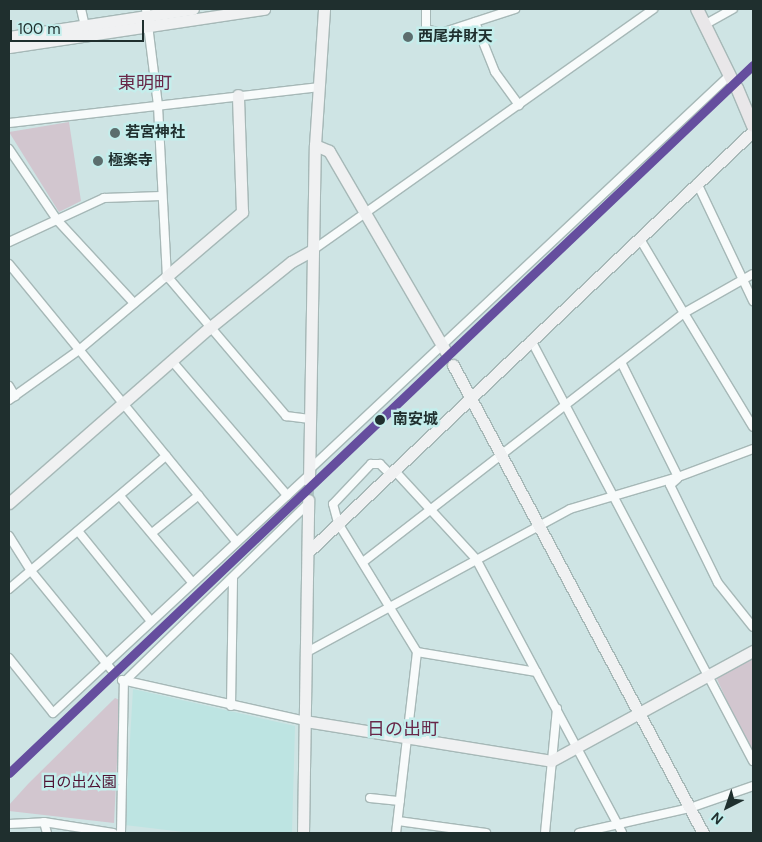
<!DOCTYPE html>
<html>
<head>
<meta charset="utf-8">
<style>
	body { margin:0 }
	#map { position:relative; width:762px; height:842px; overflow:hidden; background:#cee4e4; font-family:"DM Sans","Noto Sans JP",sans-serif }
	div>[style] { position:absolute }
	[style*='--x'] { left:calc(var(--x)*1px); top:calc(var(--y)*1px); width:calc(var(--w)*1px); rotate:calc(var(--a)*1deg) }
	.built>* { inset:0; background:#bde4e2 }
	.green>* { inset:0; background:#d2c6cf }
	.street-tunnel>* { height:8px; margin-top:-4px; transform-origin:0; background:repeating-linear-gradient(90deg,#abc0c0 0 8px,transparent 0 12px) }
	.secondary-tunnel>* { height:11px; margin-top:-5.5px; transform-origin:0; background:repeating-linear-gradient(90deg,#abc0c0 0 11px,transparent 0 16.5px) }
	.roads { filter:drop-shadow(1px 0 #a6b8b7) drop-shadow(-1px 0 #a6b8b7) drop-shadow(0 1px #a6b8b7) drop-shadow(0 -1px #a6b8b7) }
	.street>* { height:8px; margin:-4px; padding:0 4px; transform-origin:4px; border-radius:4px; background:#f8fbfb }
	.secondary>* { height:11px; margin:-5.5px; padding:0 5.5px; transform-origin:5.5px; border-radius:5.5px; background:#f0f1f2 }
	.primary>* { height:12px; margin:-6px; padding:0 6px; transform-origin:6px; border-radius:6px; background:#e9e7e9 }
	.rail-1>* { height:9px; margin:-4.5px; padding:0 4.5px; transform-origin:4.5px; border-radius:4.5px; background:#654e9e }
	.dots>* { width:14px; height:14px; translate:-50% -50%; box-sizing:border-box; border:2px solid #c4eeec; border-radius:50% }
	span { translate:-50% -50%; white-space:nowrap; text-align:center; line-height:1.15; -webkit-text-stroke:5px #c4eeec; paint-order:stroke }
	.poi-label { font-size:15px; color:#1f2f2e; font-weight:700 }
	.left { translate:0 -50%; text-align:left }
	.stop-label { font-size:15px; color:#1f2f2e; font-weight:700 }
	.park-label { font-size:15px; color:#4e1132 }
	.quarter-label { font-size:18px; color:#682748 }
	.frame { position:absolute; inset:0; border:10px solid #1f2f2e; pointer-events:none }
	.north { position:absolute; left:702px; top:782px; width:50px; height:50px; -webkit-text-stroke:4px #c4eeec; paint-order:stroke; rotate:221deg; font-size:14px; font-weight:700; line-height:20px; text-align:center; color:#1f2f2e }
	.north::after { content:''; display:block; margin:auto; width:18px; height:22px; background:#1f2f2e; clip-path:polygon(50% 0,100% 100%,50% 72%,0 100%) }
	.scale { position:absolute; left:10px; top:20px; width:134px; height:22px; box-sizing:border-box; border:2px solid #1f2f2e; border-top:0; padding-left:6px; font-size:15px; line-height:18px; white-space:nowrap; color:#1f2f2e; -webkit-text-stroke:4px #c4eeec; paint-order:stroke }
</style>
</head>
<body>
<div id="map">
	<div class="built">
		<div style="clip-path:polygon(133px 689px,295px 726px,292px 833px,192px 833px,125px 825px)"></div>
	</div>
	<div class="green">
		<div style="clip-path:polygon(69px 122px,81px 201px,59px 212px,9px 132px)"></div>
		<div style="clip-path:polygon(753px 657px,753px 758px,716px 677px)"></div>
		<div style="clip-path:polygon(115px 698px,120px 700px,114px 823px,9px 811px,9px 805px,28px 784px)"></div>
	</div>
	<div class="street-tunnel">
		<div style="--x:111;--y:669;--w:13;--a:45"></div>
	</div>
	<div class="secondary-tunnel">
		<div style="--x:308;--y:500;--w:19;--a:-87"></div>
	</div>
	<div class="roads">
		<div class="street">
			<div style="--x:81;--y:9;--w:17;--a:77"></div>
			<div style="--x:146;--y:9;--w:98;--a:82.9"></div>
			<div style="--x:158;--y:106;--w:170;--a:87"></div>
			<div style="--x:167;--y:276;--w:184;--a:49.6"></div>
			<div style="--x:286;--y:416;--w:24;--a:7"></div>
			<div style="--x:426;--y:9;--w:20;--a:90"></div>
			<div style="--x:426;--y:29;--w:16;--a:15"></div>
			<div style="--x:441;--y:33;--w:78;--a:-18"></div>
			<div style="--x:475;--y:22;--w:54;--a:68.2"></div>
			<div style="--x:495;--y:72;--w:41;--a:54"></div>
			<div style="--x:704;--y:25;--w:33;--a:-29"></div>
			<div style="--x:9;--y:123;--w:311;--a:-6.6"></div>
			<div style="--x:9;--y:149;--w:87;--a:55.8"></div>
			<div style="--x:58;--y:221;--w:112;--a:47.2"></div>
			<div style="--x:697;--y:183;--w:131;--a:64.6"></div>
			<div style="--x:640;--y:239;--w:86;--a:59.3"></div>
			<div style="--x:684;--y:313;--w:79;--a:-29.5"></div>
			<div style="--x:9;--y:242;--w:105;--a:-24.9"></div>
			<div style="--x:104;--y:198;--w:57;--a:-2"></div>
			<div style="--x:313;--y:250;--w:417;--a:-35.3"></div>
			<div style="--x:9;--y:264;--w:358;--a:50.7"></div>
			<div style="--x:531;--y:340;--w:476;--a:62.2"></div>
			<div style="--x:172;--y:361;--w:177;--a:49.4"></div>
			<div style="--x:621;--y:362;--w:128;--a:63.6"></div>
			<div style="--x:9;--y:386;--w:12;--a:59"></div>
			<div style="--x:9;--y:400;--w:86;--a:-35.5"></div>
			<div style="--x:79;--y:350;--w:115;--a:-40.1"></div>
			<div style="--x:310;--y:469;--w:576;--a:-43.17"></div>
			<div style="--x:394;--y:470;--w:121;--a:47.3"></div>
			<div style="--x:476;--y:559;--w:310;--a:61.9"></div>
			<div style="--x:390;--y:474;--w:14;--a:-135"></div>
			<div style="--x:380;--y:464;--w:9;--a:180"></div>
			<div style="--x:371;--y:464;--w:55;--a:133.5"></div>
			<div style="--x:333;--y:504;--w:20;--a:75"></div>
			<div style="--x:338;--y:523;--w:151;--a:58.5"></div>
			<div style="--x:417;--y:652;--w:182;--a:96.6"></div>
			<div style="--x:677;--y:479;--w:9;--a:139"></div>
			<div style="--x:670;--y:485;--w:109;--a:63.9"></div>
			<div style="--x:718;--y:583;--w:56;--a:51.5"></div>
			<div style="--x:120;--y:496;--w:112;--a:50.1"></div>
			<div style="--x:78;--y:531;--w:116;--a:51"></div>
			<div style="--x:152;--y:533;--w:60;--a:-39"></div>
			<div style="--x:9;--y:536;--w:41;--a:57.8"></div>
			<div style="--x:31;--y:571;--w:127;--a:50.8"></div>
			<div style="--x:363;--y:562;--w:406;--a:-37.8"></div>
			<div style="--x:684;--y:313;--w:133;--a:58.8"></div>
			<div style="--x:9;--y:589;--w:206;--a:-40.3"></div>
			<div style="--x:307;--y:652;--w:299;--a:-28.5"></div>
			<div style="--x:570;--y:509;--w:113;--a:-16.5"></div>
			<div style="--x:678;--y:477;--w:80;--a:-20.5"></div>
			<div style="--x:417;--y:652;--w:121;--a:9.5"></div>
			<div style="--x:9;--y:658;--w:70;--a:51.3"></div>
			<div style="--x:53;--y:713;--w:350;--a:-42.9"></div>
			<div style="--x:122;--y:680;--w:188;--a:12.6"></div>
			<div style="--x:124;--y:682;--w:256;--a:-44.1"></div>
			<div style="--x:231;--y:706;--w:128;--a:-89.1"></div>
			<div style="--x:370;--y:798;--w:30;--a:6"></div>
			<div style="--x:398;--y:821;--w:89;--a:7.8"></div>
			<div style="--x:44;--y:822;--w:11;--a:75"></div>
			<div style="--x:9;--y:824;--w:35;--a:-3"></div>
			<div style="--x:44;--y:822;--w:70;--a:9.1"></div>
			<div style="--x:121;--y:833;--w:151;--a:-88.9"></div>
			<div style="--x:545;--y:833;--w:125;--a:-84.5"></div>
			<div style="--x:579;--y:833;--w:114;--a:-12.7"></div>
			<div style="--x:690;--y:808;--w:67;--a:-19.2"></div>
		</div>
		<div class="secondary">
			<div style="--x:9;--y:37;--w:186;--a:-8.7"></div>
			<div style="--x:9;--y:47;--w:258;--a:-8.5"></div>
			<div style="--x:315;--y:145;--w:15;--a:23"></div>
			<div style="--x:329;--y:151;--w:233;--a:59.8"></div>
			<div style="--x:167;--y:276;--w:99;--a:-40.5"></div>
			<div style="--x:242;--y:212;--w:117;--a:-92"></div>
			<div style="--x:453;--y:365;--w:531;--a:61.89"></div>
			<div style="--x:309;--y:481;--w:336;--a:-89"></div>
			<div style="--x:315;--y:145;--w:136;--a:-86.2"></div>
			<div style="--x:9;--y:503;--w:264;--a:-41.2"></div>
			<div style="--x:208;--y:329;--w:107;--a:-38.9"></div>
			<div style="--x:291;--y:262;--w:25;--a:-29"></div>
			<div style="--x:308;--y:552;--w:613;--a:-43.41"></div>
			<div style="--x:305;--y:721;--w:249;--a:9.2"></div>
			<div style="--x:551;--y:761;--w:230;--a:-28.6"></div>
			<div style="--x:303;--y:833;--w:333;--a:-89.1"></div>
		</div>
		<div class="primary">
			<div style="--x:697;--y:9;--w:79;--a:63.8"></div>
			<div style="--x:737;--y:88;--w:41;--a:67.2"></div>
		</div>
	</div>
	<div class="rail-1">
		<div style="--x:9;--y:773;--w:1027;--a:-43.58"></div>
	</div>
	<div class="dots">
		<div style="left:408px;top:37px;background:#5c6e6e"></div>
		<div style="left:115px;top:133px;background:#5c6e6e"></div>
		<div style="left:98px;top:161px;background:#5c6e6e"></div>
		<div style="left:380px;top:420px;background:#1f2f2e"></div>
	</div>
	<div class="poi-label">
		<span class="left" style="left:418px;top:37px">西尾弁財天</span>
		<span class="left" style="left:125px;top:133px">若宮神社</span>
		<span class="left" style="left:108px;top:161px">極楽寺</span>
	</div>
	<div class="stop-label">
		<span class="left" style="left:393px;top:420px">南安城</span>
	</div>
	<div class="park-label">
		<span style="left:79px;top:783px">日の出公園</span>
	</div>
	<div class="quarter-label">
		<span style="left:145px;top:83px">東明町</span>
		<span style="left:403px;top:729px">日の出町</span>
	</div>
	<div class="frame"></div>
	<div class="north">N</div>
	<div class="scale">100 m</div>
</div>
</body>
</html>
